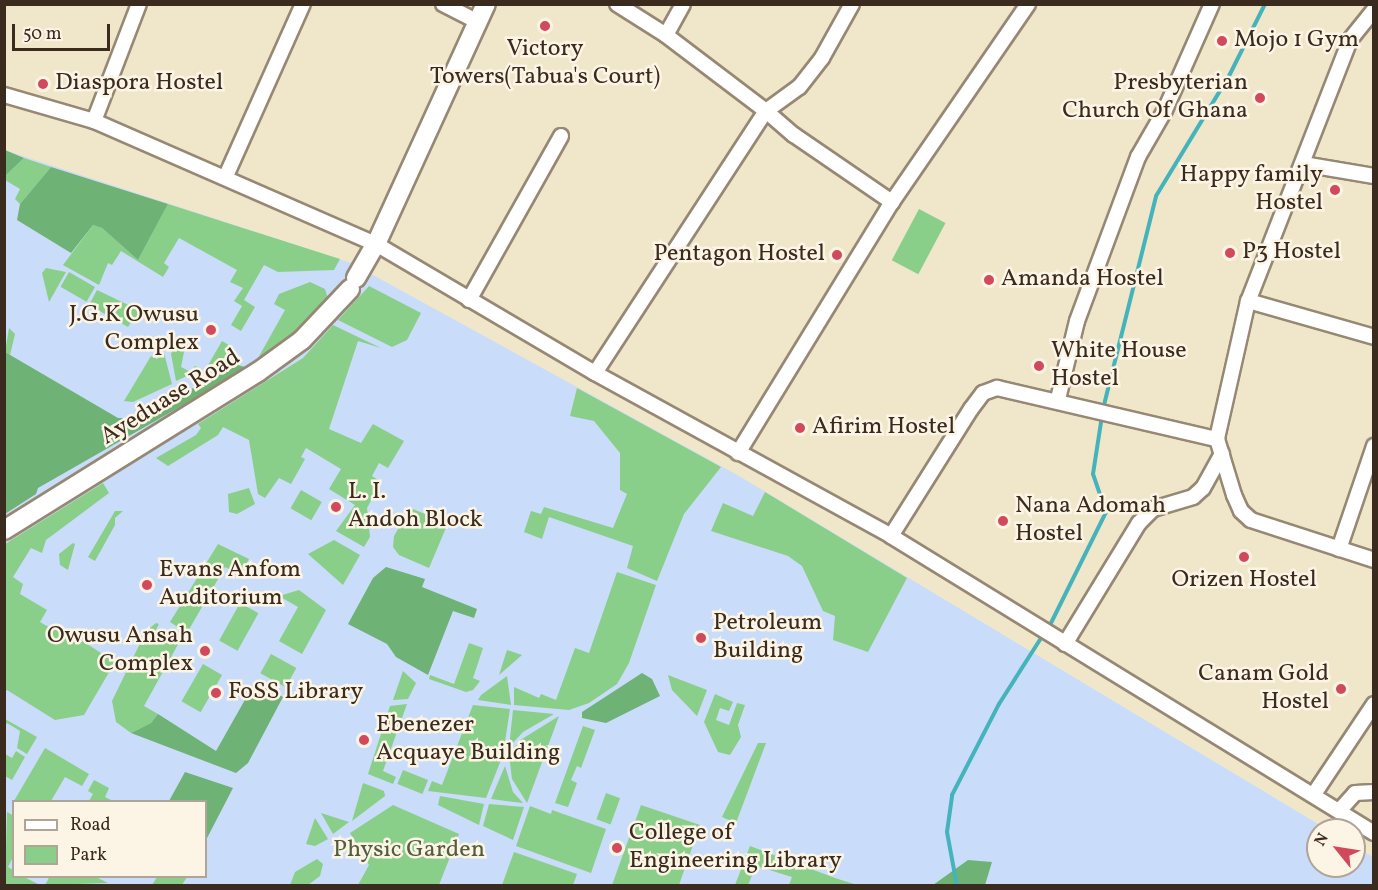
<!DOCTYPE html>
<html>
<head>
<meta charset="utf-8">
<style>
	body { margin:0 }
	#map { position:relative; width:1378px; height:890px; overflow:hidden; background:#f0e6c9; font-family:Vollkorn,serif }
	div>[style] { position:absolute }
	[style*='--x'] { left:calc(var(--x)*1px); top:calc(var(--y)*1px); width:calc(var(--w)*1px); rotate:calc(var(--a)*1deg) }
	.built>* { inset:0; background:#c9dcf9 }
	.green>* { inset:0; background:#89cf89; transform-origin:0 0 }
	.forest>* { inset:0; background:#6eb275 }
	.stream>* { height:4px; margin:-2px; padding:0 2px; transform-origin:2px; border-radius:2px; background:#44b3bc }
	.roads { filter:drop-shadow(2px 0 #968874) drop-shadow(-2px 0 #968874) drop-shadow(0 2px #968874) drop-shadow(0 -2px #968874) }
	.minor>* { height:14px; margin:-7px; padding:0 7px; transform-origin:7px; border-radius:7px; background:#fff }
	.tertiary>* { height:18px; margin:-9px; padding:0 9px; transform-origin:9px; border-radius:9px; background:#fff }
	.dots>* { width:16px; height:16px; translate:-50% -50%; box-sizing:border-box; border:3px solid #fcf5e5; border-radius:50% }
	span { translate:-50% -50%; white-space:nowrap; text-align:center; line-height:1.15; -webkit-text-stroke:5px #fcf5e5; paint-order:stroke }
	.poi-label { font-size:24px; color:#3b2a1e }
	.left { translate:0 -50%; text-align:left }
	.right { translate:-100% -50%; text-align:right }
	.street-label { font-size:24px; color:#3b2a1e }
	.park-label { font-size:24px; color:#525c3e }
	.frame { position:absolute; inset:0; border:6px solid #3b2a1e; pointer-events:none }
	.legend { position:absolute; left:12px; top:800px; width:195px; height:78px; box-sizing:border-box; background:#fcf5e5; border:2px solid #afa495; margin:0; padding:8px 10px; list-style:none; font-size:18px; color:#3b2a1e }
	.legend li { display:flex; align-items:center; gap:12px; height:30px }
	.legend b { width:30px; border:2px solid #afa495 }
	.north { position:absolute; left:1306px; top:818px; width:60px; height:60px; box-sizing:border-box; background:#fcf5e5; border:2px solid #afa495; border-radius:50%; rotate:300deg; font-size:16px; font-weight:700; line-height:24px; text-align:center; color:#3b2a1e }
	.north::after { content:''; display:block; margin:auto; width:21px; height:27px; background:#d1495b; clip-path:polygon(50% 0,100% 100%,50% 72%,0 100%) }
	.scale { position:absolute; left:12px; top:24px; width:98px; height:27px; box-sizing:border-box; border:3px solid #3b2a1e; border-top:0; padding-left:8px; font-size:18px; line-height:21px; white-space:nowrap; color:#3b2a1e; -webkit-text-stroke:4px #fcf5e5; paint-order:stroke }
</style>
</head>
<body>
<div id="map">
	<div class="built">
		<div style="clip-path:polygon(evenodd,4px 150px,351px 263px,739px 476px,1328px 830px,1318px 830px,1318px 866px,1354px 866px,1354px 846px,1373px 857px,1373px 885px,5px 885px,4px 150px,14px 802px,206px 802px,206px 876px,14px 876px,14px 802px)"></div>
	</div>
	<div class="green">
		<div style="clip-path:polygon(24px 158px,51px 167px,20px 204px,15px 199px,20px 189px,5px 180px,5px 176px)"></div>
		<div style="clip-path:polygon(168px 204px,340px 259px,334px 270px,278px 272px,264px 265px,244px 300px,255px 307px,241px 331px,231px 325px,242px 306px,234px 301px,243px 288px,230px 282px,237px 270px,179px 238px,164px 263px,169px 267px,163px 277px,121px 251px,112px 265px,108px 263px,99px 285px,63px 265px,93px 225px,102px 228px,138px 260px)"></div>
		<div style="left:919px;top:209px;width:30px;height:58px;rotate:28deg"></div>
		<div style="clip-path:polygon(46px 268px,66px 272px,49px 302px,42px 273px)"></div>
		<div style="left:69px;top:272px;width:30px;height:17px;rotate:30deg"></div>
		<div style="clip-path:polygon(310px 282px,325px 289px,328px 299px,304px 328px,253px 367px,285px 310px,274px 304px,279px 294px)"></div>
		<div style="clip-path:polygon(369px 286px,421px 313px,407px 340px,392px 347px,338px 320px)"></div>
		<div style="clip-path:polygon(97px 290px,143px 312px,137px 322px,133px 319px,128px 327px,89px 305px)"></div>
		<div style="clip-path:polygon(333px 325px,381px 348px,358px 341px,329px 429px,361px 443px,373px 424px,404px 441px,388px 468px,379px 463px,372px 476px,381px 482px,367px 508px,370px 537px,364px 547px,336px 531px,355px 505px,329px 489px,341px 469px,306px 448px,301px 457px,305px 459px,291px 484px,279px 478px,265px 498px,258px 494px,249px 440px,223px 427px,218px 435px,168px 466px,156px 458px,196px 435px,201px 428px,198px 424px,303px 358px)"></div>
		<div style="clip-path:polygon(9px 328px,15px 334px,10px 355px,5px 352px)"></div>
		<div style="clip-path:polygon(222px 341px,232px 347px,224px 358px,207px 367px)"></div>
		<div style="clip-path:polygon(174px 347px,184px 352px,181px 367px,191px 372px,195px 366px,202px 369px,176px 381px,171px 354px)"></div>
		<div style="clip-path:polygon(164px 353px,172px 384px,133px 402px,124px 401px,151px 356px,157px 359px)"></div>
		<div style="clip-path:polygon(577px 388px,721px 467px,684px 514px,657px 581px,627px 568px,633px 546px,549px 517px,542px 539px,524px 532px,531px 511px,541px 514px,544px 507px,613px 528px,627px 494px,620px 490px,620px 453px,594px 421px,570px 416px)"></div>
		<div style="clip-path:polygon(103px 483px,109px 493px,46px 540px,42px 553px,31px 548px,13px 577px,23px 584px,20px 594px,47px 610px,40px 622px,52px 629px,56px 624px,115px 662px,84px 715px,55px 720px,7px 690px,5px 692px,5px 544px)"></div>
		<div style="clip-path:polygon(249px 488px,255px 504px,237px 514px,229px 512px,228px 494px)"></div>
		<div style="left:301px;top:490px;width:24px;height:21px;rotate:30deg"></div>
		<div style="clip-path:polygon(765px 492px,907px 578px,868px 652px,833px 640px,835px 616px,823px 611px,802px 566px,788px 556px,711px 531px,723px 503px,753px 516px)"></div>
		<div style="clip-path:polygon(410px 508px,448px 523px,429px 568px,399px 555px,393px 547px,394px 536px)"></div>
		<div style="clip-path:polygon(115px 511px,123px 511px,115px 518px,115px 525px,95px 561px,88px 557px)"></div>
		<div style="clip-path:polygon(334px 540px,360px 555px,343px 585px,308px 554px)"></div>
		<div style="clip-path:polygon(73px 543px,75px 544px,68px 570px,60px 565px,59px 554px)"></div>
		<div style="clip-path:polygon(218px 544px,249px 559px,240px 575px,225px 567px,187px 633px,170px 622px)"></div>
		<div style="clip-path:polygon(617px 572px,656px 585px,629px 663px,617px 684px,589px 703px,569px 710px,514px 705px,514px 687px,539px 698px,541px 694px,556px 700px,575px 648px,589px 653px)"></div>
		<div style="clip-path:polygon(299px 590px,326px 610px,302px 654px,279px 641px,298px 607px,279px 596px)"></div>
		<div style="left:240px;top:603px;width:21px;height:43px;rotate:29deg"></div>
		<div style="clip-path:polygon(156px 623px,159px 624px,152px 637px,163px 644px,170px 633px,181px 639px,144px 706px,158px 714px,151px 723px,131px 733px,116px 722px,112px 701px,146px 631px)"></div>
		<div style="clip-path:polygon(469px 643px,483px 648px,473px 678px,480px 681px,473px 690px,466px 692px,429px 679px,430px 675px,454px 684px)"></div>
		<div style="clip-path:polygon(507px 650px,522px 655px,499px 675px)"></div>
		<div style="left:271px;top:654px;width:29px;height:22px;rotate:29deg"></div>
		<div style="left:203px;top:664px;width:22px;height:43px;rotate:30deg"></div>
		<div style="clip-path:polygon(403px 671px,416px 683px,408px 699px,393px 700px)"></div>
		<div style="clip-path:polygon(668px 675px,707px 690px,697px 716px,672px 690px)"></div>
		<div style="clip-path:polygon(507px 676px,511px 705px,478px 700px,481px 695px)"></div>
		<div style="clip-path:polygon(715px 694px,733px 702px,729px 711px,720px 708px,716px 720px,729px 725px,737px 703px,745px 705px,738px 725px,741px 737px,730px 755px,718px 752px,704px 722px)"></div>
		<div style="clip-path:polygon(407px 704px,383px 771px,396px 777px,393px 784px,368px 774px,390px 706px)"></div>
		<div style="clip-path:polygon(473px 705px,510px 709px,503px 755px,486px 798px,428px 791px,432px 781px,442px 785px)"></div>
		<div style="clip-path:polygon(513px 710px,554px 714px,523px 732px,509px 747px)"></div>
		<div style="clip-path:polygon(559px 716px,527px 803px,512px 779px,509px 754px,522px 739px)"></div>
		<div style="clip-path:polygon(5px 719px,37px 737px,27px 754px,17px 748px,20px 731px,7px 723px,5px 726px)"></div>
		<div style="clip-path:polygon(583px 726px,595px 730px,581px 768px,577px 766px,571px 780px,577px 783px,568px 807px,555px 803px)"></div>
		<div style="clip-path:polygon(758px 743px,766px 743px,736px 823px,722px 817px)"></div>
		<div style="clip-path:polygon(45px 748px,89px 774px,82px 786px,65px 777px,51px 801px,14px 801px)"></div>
		<div style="clip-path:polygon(16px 751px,25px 757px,12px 780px,5px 776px,5px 754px,12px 758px)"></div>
		<div style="clip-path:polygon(505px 766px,513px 792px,523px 803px,491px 799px)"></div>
		<div style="left:403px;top:770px;width:27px;height:15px;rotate:22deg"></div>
		<div style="clip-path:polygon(94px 780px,109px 788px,105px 797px,113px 801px,89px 801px,93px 794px,88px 791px)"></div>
		<div style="clip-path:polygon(363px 783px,384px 791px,385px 796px,352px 821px)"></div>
		<div style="left:606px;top:793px;width:15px;height:28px;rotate:20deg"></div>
		<div style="clip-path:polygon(440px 796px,484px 804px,479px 825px,438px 805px)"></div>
		<div style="clip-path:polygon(489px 804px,524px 807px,513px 840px,483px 826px)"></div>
		<div style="clip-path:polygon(393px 805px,459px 834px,439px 885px,358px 885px,369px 865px,350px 833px)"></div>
		<div style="clip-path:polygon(641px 805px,700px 825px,679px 885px,612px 885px)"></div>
		<div style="clip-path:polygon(530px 806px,551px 814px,552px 810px,606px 829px,591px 873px,516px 846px)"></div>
		<div style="clip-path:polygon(7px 812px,14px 816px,13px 857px,8px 867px,13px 870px,14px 876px,24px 877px,40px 885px,5px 885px)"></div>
		<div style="clip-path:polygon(321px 813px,349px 822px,333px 834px)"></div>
		<div style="clip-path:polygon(315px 818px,328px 839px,315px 846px,306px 844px)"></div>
		<div style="clip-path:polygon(750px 846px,835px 878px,857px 885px,789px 885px,792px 877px,756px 866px,748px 885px,735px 885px)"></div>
		<div style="clip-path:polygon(514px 852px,577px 874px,573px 885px,502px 885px)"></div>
		<div style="clip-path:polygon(317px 859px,323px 864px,320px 876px,308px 885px,290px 885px,295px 872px)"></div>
		<div style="clip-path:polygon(50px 876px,96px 877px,108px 883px,45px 885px)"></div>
		<div style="clip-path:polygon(157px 877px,157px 876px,187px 877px,182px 885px,152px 885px)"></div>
	</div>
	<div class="forest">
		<div style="clip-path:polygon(5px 150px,24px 158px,5px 176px)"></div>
		<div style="clip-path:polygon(51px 167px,168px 204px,138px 260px,102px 228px,93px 225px,71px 253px,17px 220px,20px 204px)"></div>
		<div style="clip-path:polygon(5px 352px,118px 418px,135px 418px,238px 365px,248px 368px,38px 488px,36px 494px,5px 514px)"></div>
		<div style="clip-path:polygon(386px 567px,425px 579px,422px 587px,477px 609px,474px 618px,453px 611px,428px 675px,396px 657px,387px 644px,348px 624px,373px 578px)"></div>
		<div style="clip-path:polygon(642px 673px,652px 679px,660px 696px,606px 723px,582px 718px,582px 712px)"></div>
		<div style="clip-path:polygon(255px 682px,283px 697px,248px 763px,236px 773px,131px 733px,151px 723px,158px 714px,216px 751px)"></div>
		<div style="clip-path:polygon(185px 772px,233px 788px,206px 840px,206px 802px,169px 801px)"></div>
		<div style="clip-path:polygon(968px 860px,992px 862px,985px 885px,933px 885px)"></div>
	</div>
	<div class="stream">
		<div style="--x:1103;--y:409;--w:219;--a:-76"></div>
		<div style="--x:1156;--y:196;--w:140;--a:-58.7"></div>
		<div style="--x:1229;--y:76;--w:80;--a:-63.4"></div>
		<div style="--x:1050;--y:625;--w:126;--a:-63.6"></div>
		<div style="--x:1106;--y:512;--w:40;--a:-108.9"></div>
		<div style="--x:1093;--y:474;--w:59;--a:-81.2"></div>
		<div style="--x:957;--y:886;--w:55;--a:-100.5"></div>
		<div style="--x:947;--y:832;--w:37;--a:-82"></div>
		<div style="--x:952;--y:795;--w:102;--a:-62.7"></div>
		<div style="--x:999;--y:704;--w:78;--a:-57.5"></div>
	</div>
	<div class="roads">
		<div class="minor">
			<div style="--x:443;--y:4;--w:39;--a:27"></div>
			<div style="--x:852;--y:4;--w:62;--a:119.1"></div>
			<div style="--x:822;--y:58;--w:37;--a:128"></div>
			<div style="--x:799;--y:87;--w:41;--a:144"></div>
			<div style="--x:766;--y:111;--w:37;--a:41"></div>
			<div style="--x:794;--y:135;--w:119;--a:34.4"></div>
			<div style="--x:1374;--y:10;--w:38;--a:129"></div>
			<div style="--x:1350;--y:40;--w:280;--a:111.3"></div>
			<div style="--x:1248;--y:301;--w:141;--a:102.7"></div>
			<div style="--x:1217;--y:439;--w:59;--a:73.1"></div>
			<div style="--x:1234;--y:495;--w:17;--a:66"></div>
			<div style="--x:1241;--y:511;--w:13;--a:42"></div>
			<div style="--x:1251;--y:520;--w:129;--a:18"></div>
			<div style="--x:666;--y:35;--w:35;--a:-61"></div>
			<div style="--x:4;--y:95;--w:94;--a:16.1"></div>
			<div style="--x:94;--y:121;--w:308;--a:23.6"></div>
			<div style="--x:376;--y:244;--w:254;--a:30.5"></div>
			<div style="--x:595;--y:373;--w:338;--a:28.8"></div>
			<div style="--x:891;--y:536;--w:567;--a:31.59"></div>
			<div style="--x:94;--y:121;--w:125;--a:-69"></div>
			<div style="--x:1303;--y:164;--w:72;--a:9.6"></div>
			<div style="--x:226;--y:176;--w:188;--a:-65.9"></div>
			<div style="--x:469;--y:300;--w:188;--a:-60.7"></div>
			<div style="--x:1248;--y:301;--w:131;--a:15.9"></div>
			<div style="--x:595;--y:373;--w:313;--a:-56.9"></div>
			<div style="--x:766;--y:111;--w:126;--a:-142.8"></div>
			<div style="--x:666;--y:35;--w:58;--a:-147.7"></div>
			<div style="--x:1058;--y:399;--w:80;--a:-76.3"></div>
			<div style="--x:1077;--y:321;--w:175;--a:-69.6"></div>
			<div style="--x:1138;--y:157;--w:54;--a:-60.1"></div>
			<div style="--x:1165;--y:110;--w:116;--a:-66.1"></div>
			<div style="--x:738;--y:453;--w:294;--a:-58.5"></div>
			<div style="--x:892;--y:202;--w:240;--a:-55.5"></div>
			<div style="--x:891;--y:536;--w:150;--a:-57.8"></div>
			<div style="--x:971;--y:409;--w:20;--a:-53"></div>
			<div style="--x:983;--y:393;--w:15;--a:-20"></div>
			<div style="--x:997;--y:388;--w:226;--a:13.1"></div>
			<div style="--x:1339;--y:549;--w:109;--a:-71.2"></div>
			<div style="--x:1065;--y:644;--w:142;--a:-58.6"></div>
			<div style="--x:1139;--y:523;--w:20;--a:-45"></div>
			<div style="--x:1153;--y:509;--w:42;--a:-16.7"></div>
			<div style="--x:1193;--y:497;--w:13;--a:-42"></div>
			<div style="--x:1203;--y:488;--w:39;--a:-61"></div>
			<div style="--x:1314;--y:794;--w:108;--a:-56.3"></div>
			<div style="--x:1339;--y:811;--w:24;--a:-48"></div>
			<div style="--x:1355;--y:793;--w:19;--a:-3"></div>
		</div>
		<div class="tertiary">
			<div style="--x:356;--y:278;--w:39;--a:-60"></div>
			<div style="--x:376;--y:244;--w:264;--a:-65.4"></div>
			<div style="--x:4;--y:530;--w:299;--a:-31.9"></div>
			<div style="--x:258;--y:372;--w:54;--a:-36"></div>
			<div style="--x:302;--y:340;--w:70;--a:-46.7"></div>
		</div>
	</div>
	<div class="dots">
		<div style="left:545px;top:26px;background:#d1495b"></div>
		<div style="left:1222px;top:41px;background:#d1495b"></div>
		<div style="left:43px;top:84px;background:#d1495b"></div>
		<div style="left:1260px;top:98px;background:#d1495b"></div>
		<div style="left:1335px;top:190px;background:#d1495b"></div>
		<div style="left:1230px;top:253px;background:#d1495b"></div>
		<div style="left:837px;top:255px;background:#d1495b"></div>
		<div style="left:989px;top:280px;background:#d1495b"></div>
		<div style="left:211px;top:330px;background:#d1495b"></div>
		<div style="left:1039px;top:366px;background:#d1495b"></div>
		<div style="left:800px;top:428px;background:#d1495b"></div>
		<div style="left:336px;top:507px;background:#d1495b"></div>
		<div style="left:1003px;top:521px;background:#d1495b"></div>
		<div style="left:1244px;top:557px;background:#d1495b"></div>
		<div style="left:147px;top:585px;background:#d1495b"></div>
		<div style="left:701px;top:638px;background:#d1495b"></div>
		<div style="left:205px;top:651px;background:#d1495b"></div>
		<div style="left:1341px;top:689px;background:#d1495b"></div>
		<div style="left:216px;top:693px;background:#d1495b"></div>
		<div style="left:364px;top:740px;background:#d1495b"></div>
		<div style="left:617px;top:848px;background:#d1495b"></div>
	</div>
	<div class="poi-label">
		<span class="left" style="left:1234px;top:41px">Mojo 1 Gym</span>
		<span style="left:545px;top:64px">Victory<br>Towers(Tabua's Court)</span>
		<span class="left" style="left:55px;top:84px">Diaspora Hostel</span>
		<span class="right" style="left:1248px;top:98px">Presbyterian<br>Church Of Ghana</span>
		<span class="right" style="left:1323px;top:190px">Happy family<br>Hostel</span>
		<span class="left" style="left:1242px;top:253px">P3 Hostel</span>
		<span class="right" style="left:825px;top:255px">Pentagon Hostel</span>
		<span class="left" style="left:1001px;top:280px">Amanda Hostel</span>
		<span class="right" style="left:199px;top:330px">J.G.K Owusu<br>Complex</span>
		<span class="left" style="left:1051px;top:366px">White House<br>Hostel</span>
		<span class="left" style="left:812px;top:428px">Afirim Hostel</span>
		<span class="left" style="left:348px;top:507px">L. I.<br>Andoh Block</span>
		<span class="left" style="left:1015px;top:521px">Nana Adomah<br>Hostel</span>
		<span class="left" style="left:159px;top:585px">Evans Anfom<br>Auditorium</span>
		<span style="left:1244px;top:581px">Orizen Hostel</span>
		<span class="left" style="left:713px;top:638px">Petroleum<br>Building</span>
		<span class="right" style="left:193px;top:651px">Owusu Ansah<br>Complex</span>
		<span class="right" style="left:1329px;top:689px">Canam Gold<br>Hostel</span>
		<span class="left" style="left:228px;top:693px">FoSS Library</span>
		<span class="left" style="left:376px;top:740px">Ebenezer<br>Acquaye Building</span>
		<span class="left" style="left:629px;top:848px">College of<br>Engineering Library</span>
	</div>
	<div class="street-label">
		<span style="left:171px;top:398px;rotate:-32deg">Ayeduase Road</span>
	</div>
	<div class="park-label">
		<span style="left:409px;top:851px">Physic Garden</span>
	</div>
	<div class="frame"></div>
	<ul class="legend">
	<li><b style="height:8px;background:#fff"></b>Road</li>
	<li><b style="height:16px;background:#89cf89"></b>Park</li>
	</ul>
	<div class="north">N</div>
	<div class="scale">50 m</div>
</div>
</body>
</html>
